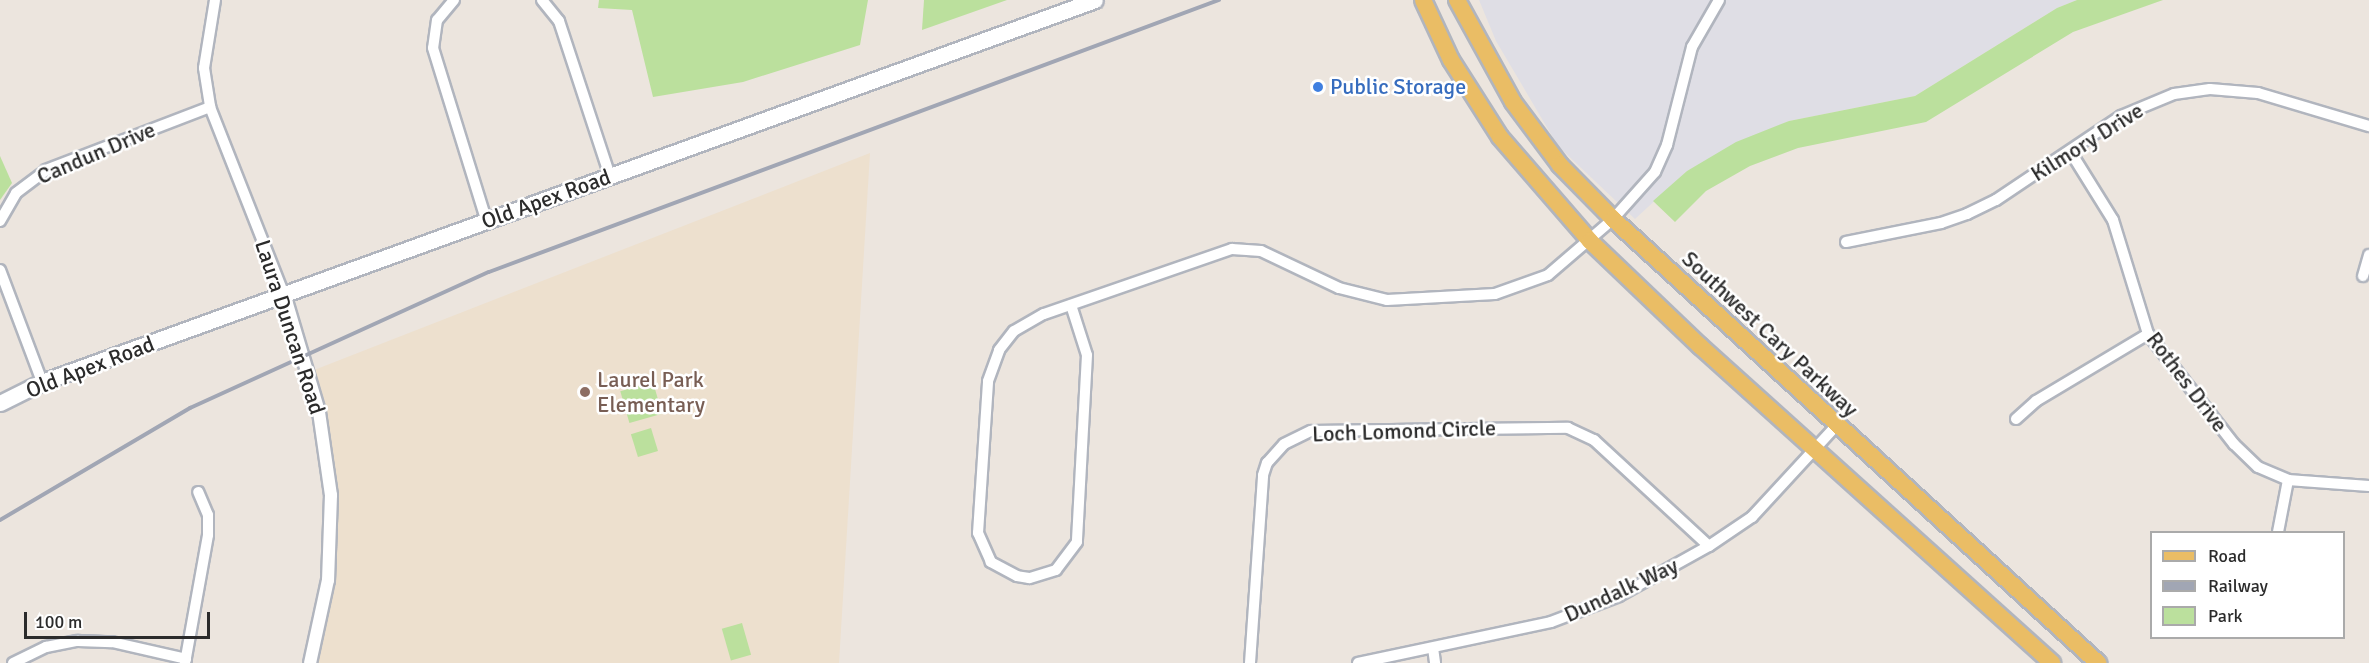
<!DOCTYPE html>
<html>
<head>
<meta charset="utf-8">
<style>
	body { margin:0 }
	#map { position:relative; width:2369px; height:663px; overflow:hidden; background:#ece5de; font-family:Signika,sans-serif }
	div>[style] { position:absolute }
	[style*='--x'] { left:calc(var(--x)*1px); top:calc(var(--y)*1px); width:calc(var(--w)*1px); rotate:calc(var(--a)*1deg) }
	.industrial>* { inset:0; background:#dfdee5 }
	.education>* { inset:0; background:#ede0ce }
	.green>* { inset:0; background:#bbe09d; transform-origin:0 0 }
	.roads { filter:drop-shadow(2px 0 #b1b5be) drop-shadow(-2px 0 #b1b5be) drop-shadow(0 2px #b1b5be) drop-shadow(0 -2px #b1b5be) }
	.minor>* { height:10px; margin:-5px; padding:0 5px; transform-origin:5px; border-radius:5px; background:#fff }
	.tertiary>* { height:12px; margin:-6px; padding:0 6px; transform-origin:6px; border-radius:6px; background:#fff }
	.secondary>* { height:15px; margin:-7.5px; padding:0 7.5px; transform-origin:7.5px; border-radius:7.5px; background:#fff }
	.primary>* { height:16px; margin:-8px; padding:0 8px; transform-origin:8px; border-radius:8px; background:#eabd65 }
	.rail>* { height:4px; margin:-2px; padding:0 2px; transform-origin:2px; border-radius:2px; background:#a1a6b4 }
	.dots>* { width:16px; height:16px; translate:-50% -50%; box-sizing:border-box; border:3px solid #fff; border-radius:50% }
	span { translate:-50% -50%; white-space:nowrap; text-align:center; line-height:1.15; -webkit-text-stroke:5px #fff; paint-order:stroke }
	.shop-label { font-size:22px; color:#366cbe }
	.left { translate:0 -50%; text-align:left }
	.street-label { font-size:22px; color:#2b2b2b }
	.education-label { font-size:22px; color:#785e54 }
	.legend { position:absolute; left:2150px; top:531px; width:195px; height:108px; box-sizing:border-box; background:#fff; border:2px solid #aaa; margin:0; padding:8px 10px; list-style:none; font-size:18px; color:#2b2b2b }
	.legend li { display:flex; align-items:center; gap:12px; height:30px }
	.legend b { width:30px; border:2px solid #aaa }
	.scale { position:absolute; left:24px; top:612px; width:186px; height:27px; box-sizing:border-box; border:3px solid #2b2b2b; border-top:0; padding-left:8px; font-size:18px; line-height:21px; white-space:nowrap; color:#2b2b2b; -webkit-text-stroke:4px #fff; paint-order:stroke }
</style>
</head>
<body>
<div id="map">
	<div class="industrial">
		<div style="clip-path:polygon(1479px 0,2077px 0,2057px 8px,1915px 96px,1789px 121px,1687px 171px,1635px 219px,1558px 146px,1496px 41px)"></div>
	</div>
	<div class="education">
		<div style="clip-path:polygon(870px 153px,839px 663px,310px 663px,331px 541px,309px 372px)"></div>
	</div>
	<div class="green">
		<div style="clip-path:polygon(599px 0,868px 0,860px 45px,743px 82px,653px 97px,632px 10px,598px 8px)"></div>
		<div style="clip-path:polygon(924px 0,1007px 0,922px 30px)"></div>
		<div style="clip-path:polygon(2077px 0,2163px 0,2073px 32px,1926px 122px,1798px 148px,1750px 166px,1706px 191px,1675px 222px,1653px 201px,1687px 171px,1736px 142px,1789px 121px,1915px 96px,2057px 8px)"></div>
		<div style="clip-path:polygon(0 156px,12px 183px,0 200px)"></div>
		<div style="left:653px;top:382px;width:33px;height:34px;rotate:74deg"></div>
		<div style="left:651px;top:428px;width:24px;height:21px;rotate:73deg"></div>
		<div style="left:742px;top:623px;width:33px;height:21px;rotate:74deg"></div>
	</div>
	<div class="roads">
		<div class="minor">
			<div style="--x:215;--y:0;--w:69;--a:99.2"></div>
			<div style="--x:204;--y:68;--w:39;--a:81"></div>
			<div style="--x:210;--y:107;--w:204;--a:68.5"></div>
			<div style="--x:454;--y:0;--w:26;--a:130"></div>
			<div style="--x:437;--y:20;--w:28;--a:98"></div>
			<div style="--x:433;--y:48;--w:182;--a:72.8"></div>
			<div style="--x:542;--y:0;--w:27;--a:51"></div>
			<div style="--x:559;--y:21;--w:163;--a:71.8"></div>
			<div style="--x:2070;--y:151;--w:81;--a:58.1"></div>
			<div style="--x:2113;--y:220;--w:119;--a:72.9"></div>
			<div style="--x:2148;--y:334;--w:140;--a:52"></div>
			<div style="--x:2234;--y:444;--w:33;--a:44"></div>
			<div style="--x:2258;--y:467;--w:33;--a:23"></div>
			<div style="--x:2288;--y:480;--w:81;--a:4.2"></div>
			<div style="--x:0;--y:221;--w:32;--a:-60"></div>
			<div style="--x:16;--y:193;--w:38;--a:-37"></div>
			<div style="--x:46;--y:170;--w:176;--a:-21"></div>
			<div style="--x:1846;--y:242;--w:97;--a:-11.3"></div>
			<div style="--x:1941;--y:223;--w:28;--a:-19"></div>
			<div style="--x:1967;--y:214;--w:32;--a:-26"></div>
			<div style="--x:1996;--y:200;--w:151;--a:-33.9"></div>
			<div style="--x:2121;--y:116;--w:57;--a:-22.5"></div>
			<div style="--x:2174;--y:94;--w:36;--a:-8"></div>
			<div style="--x:2210;--y:89;--w:48;--a:4.8"></div>
			<div style="--x:2258;--y:93;--w:116;--a:16.6"></div>
			<div style="--x:0;--y:270;--w:120;--a:69.4"></div>
			<div style="--x:2363;--y:276;--w:22;--a:-74"></div>
			<div style="--x:1071;--y:305;--w:52;--a:72.3"></div>
			<div style="--x:1087;--y:355;--w:187;--a:93.1"></div>
			<div style="--x:1077;--y:542;--w:35;--a:127"></div>
			<div style="--x:1056;--y:570;--w:28;--a:163"></div>
			<div style="--x:1029;--y:578;--w:12;--a:-171"></div>
			<div style="--x:1017;--y:576;--w:30;--a:-152"></div>
			<div style="--x:991;--y:562;--w:32;--a:-114"></div>
			<div style="--x:978;--y:533;--w:152;--a:-86.2"></div>
			<div style="--x:988;--y:381;--w:33;--a:-70"></div>
			<div style="--x:999;--y:350;--w:24;--a:-52"></div>
			<div style="--x:1014;--y:331;--w:34;--a:-30"></div>
			<div style="--x:1044;--y:314;--w:199;--a:-19.1"></div>
			<div style="--x:1232;--y:249;--w:29;--a:4"></div>
			<div style="--x:1261;--y:251;--w:86;--a:25.4"></div>
			<div style="--x:1339;--y:288;--w:49;--a:14"></div>
			<div style="--x:1387;--y:300;--w:108;--a:-3.2"></div>
			<div style="--x:1495;--y:294;--w:56;--a:-19.7"></div>
			<div style="--x:1548;--y:275;--w:86;--a:-40.7"></div>
			<div style="--x:1613;--y:219;--w:63;--a:-48.2"></div>
			<div style="--x:1655;--y:172;--w:30;--a:-66"></div>
			<div style="--x:1667;--y:145;--w:101;--a:-75.7"></div>
			<div style="--x:1692;--y:47;--w:54;--a:-60.1"></div>
			<div style="--x:2016;--y:419;--w:27;--a:-42"></div>
			<div style="--x:2036;--y:401;--w:131;--a:-30.9"></div>
			<div style="--x:2278;--y:532;--w:53;--a:-79.1"></div>
			<div style="--x:1433;--y:648;--w:15;--a:82"></div>
			<div style="--x:13;--y:663;--w:37;--a:-26"></div>
			<div style="--x:46;--y:647;--w:33;--a:-11"></div>
			<div style="--x:78;--y:641;--w:34;--a:2"></div>
			<div style="--x:112;--y:642;--w:76;--a:12.9"></div>
			<div style="--x:185;--y:663;--w:130;--a:-79.8"></div>
			<div style="--x:208;--y:535;--w:20;--a:-90"></div>
			<div style="--x:208;--y:515;--w:25;--a:-113"></div>
			<div style="--x:1250;--y:663;--w:188;--a:-86"></div>
			<div style="--x:1263;--y:475;--w:13;--a:-72"></div>
			<div style="--x:1267;--y:463;--w:25;--a:-48"></div>
			<div style="--x:1284;--y:444;--w:30;--a:-26"></div>
			<div style="--x:1311;--y:431;--w:257;--a:-0.7"></div>
			<div style="--x:1568;--y:428;--w:29;--a:25"></div>
			<div style="--x:1594;--y:440;--w:156;--a:42.7"></div>
			<div style="--x:1358;--y:663;--w:197;--a:-12"></div>
			<div style="--x:1551;--y:622;--w:73;--a:-20.9"></div>
			<div style="--x:1619;--y:596;--w:103;--a:-29.1"></div>
			<div style="--x:1709;--y:546;--w:52;--a:-34"></div>
			<div style="--x:1752;--y:517;--w:125;--a:-47.3"></div>
		</div>
		<div class="tertiary">
			<div style="--x:285;--y:297;--w:120;--a:73.5"></div>
			<div style="--x:319;--y:412;--w:84;--a:81.8"></div>
			<div style="--x:331;--y:495;--w:85;--a:92"></div>
			<div style="--x:328;--y:580;--w:85;--a:102.2"></div>
		</div>
		<div class="secondary">
			<div style="--x:0;--y:403;--w:47;--a:-26.6"></div>
			<div style="--x:42;--y:382;--w:1120;--a:-19.94"></div>
		</div>
		<div class="primary">
			<div style="--x:1423;--y:0;--w:66;--a:65"></div>
			<div style="--x:1451;--y:60;--w:91;--a:57.5"></div>
			<div style="--x:1500;--y:137;--w:138;--a:49.1"></div>
			<div style="--x:1590;--y:241;--w:152;--a:43.7"></div>
			<div style="--x:1700;--y:346;--w:474;--a:42"></div>
			<div style="--x:1457;--y:0;--w:116;--a:61.2"></div>
			<div style="--x:1513;--y:102;--w:79;--a:53.3"></div>
			<div style="--x:1560;--y:165;--w:76;--a:45.5"></div>
			<div style="--x:1613;--y:219;--w:658;--a:42.47"></div>
		</div>
	</div>
	<div class="rail">
		<div style="--x:0;--y:520;--w:221;--a:-30.5"></div>
		<div style="--x:190;--y:408;--w:328;--a:-24.5"></div>
		<div style="--x:489;--y:272;--w:779;--a:-20.44"></div>
	</div>
	<div class="dots">
		<div style="left:1318px;top:87px;background:#3f7fe0"></div>
		<div style="left:585px;top:392px;background:#8d6e63"></div>
	</div>
	<div class="shop-label">
		<span class="left" style="left:1330px;top:87px">Public Storage</span>
	</div>
	<div class="street-label">
		<span style="left:2087px;top:142px;rotate:-32deg">Kilmory Drive</span>
		<span style="left:96px;top:153px;rotate:-23deg">Candun Drive</span>
		<span style="left:546px;top:199px;rotate:-20deg">Old Apex Road</span>
		<span style="left:290px;top:327px;rotate:72deg">Laura Duncan Road</span>
		<span style="left:1770px;top:334px;rotate:43deg">Southwest Cary Parkway</span>
		<span style="left:90px;top:367px;rotate:-21deg">Old Apex Road</span>
		<span style="left:2187px;top:382px;rotate:53deg">Rothes Drive</span>
		<span style="left:1404px;top:431px;rotate:-2deg">Loch Lomond Circle</span>
		<span style="left:1621px;top:590px;rotate:-25deg">Dundalk Way</span>
	</div>
	<div class="education-label">
		<span class="left" style="left:597px;top:392px">Laurel Park<br>Elementary</span>
	</div>
	<ul class="legend">
	<li><b style="height:8px;background:#eabd65"></b>Road</li>
	<li><b style="height:8px;background:#a1a6b4"></b>Railway</li>
	<li><b style="height:16px;background:#bbe09d"></b>Park</li>
	</ul>
	<div class="scale">100 m</div>
</div>
</body>
</html>
